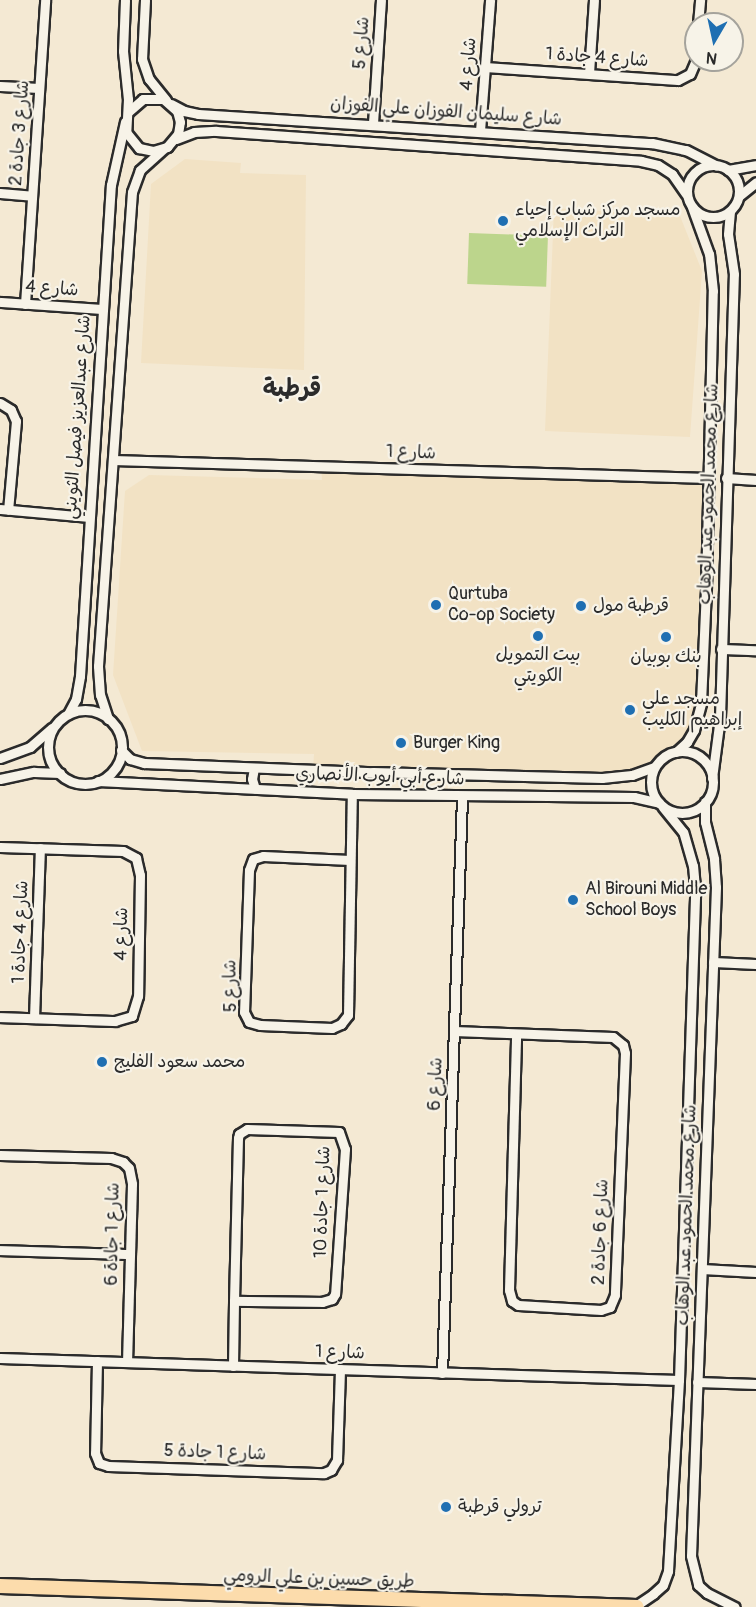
<!DOCTYPE html>
<html>
<head>
<meta charset="utf-8">
<style>
	body { margin:0 }
	#map { position:relative; width:756px; height:1607px; overflow:hidden; background:#f4e9d3; font-family:Pangolin,"Playpen Sans Arabic",sans-serif }
	div>[style] { position:absolute }
	[style*='--x'] { left:calc(var(--x)*1px); top:calc(var(--y)*1px); width:calc(var(--w)*1px); rotate:calc(var(--a)*1deg) }
	.built>* { inset:0; background:#f2e2c4 }
	.green>* { inset:0; background:#bcd58c; transform-origin:0 0 }
	.roads { filter:drop-shadow(2px 0 #2b2b2b) drop-shadow(-2px 0 #2b2b2b) drop-shadow(0 2px #2b2b2b) drop-shadow(0 -2px #2b2b2b) }
	.minor>* { height:9px; margin:-4.5px; padding:0 4.5px; transform-origin:4.5px; border-radius:4.5px; background:#f7f3e8 }
	.minor>.ring { margin:-4.5px; padding:0; box-sizing:content-box; background:none; border:9px solid #f7f3e8; border-radius:50% }
	.highway>* { height:14px; margin:-7px; padding:0 7px; transform-origin:7px; border-radius:7px; background:#fcdcac }
	.dots>* { width:16px; height:16px; translate:-50% -50%; box-sizing:border-box; border:3px solid #f7f3e8; border-radius:50% }
	span { translate:-50% -50%; white-space:nowrap; text-align:center; line-height:1.15; -webkit-text-stroke:4.5px #f7f3e8; paint-order:stroke }
	.street-label { font-size:18px; color:#2b2b2b }
	.poi-label { font-size:18px; color:#2b2b2b }
	.left { translate:0 -50%; text-align:left }
	.district-label { font-size:24px; color:#2b2b2b; font-weight:700 }
	.north { position:absolute; left:684px; top:12px; width:60px; height:60px; box-sizing:border-box; background:#f7f3e8; border:2px solid #a5a39c; border-radius:50%; rotate:189deg; font-size:16px; font-weight:700; line-height:24px; text-align:center; color:#2b2b2b }
	.north::after { content:''; display:block; margin:auto; width:21px; height:27px; background:#1f6fb2; clip-path:polygon(50% 0,100% 100%,50% 72%,0 100%) }
</style>
</head>
<body>
<div id="map">
	<div class="built">
		<div style="clip-path:polygon(185px 159px,241px 163px,240px 173px,306px 175px,304px 370px,141px 363px,151px 184px)"></div>
		<div style="clip-path:polygon(554px 208px,680px 216px,702px 271px,690px 437px,545px 431px)"></div>
		<div style="clip-path:polygon(321px 467px,708px 478px,698px 717px,676px 752px,666px 756px,654px 767px,632px 775px,313px 770px,314px 754px,142px 751px,113px 675px,125px 491px,149px 475px,322px 480px)"></div>
	</div>
	<div class="green">
		<div style="left:469px;top:233px;width:79px;height:51px;rotate:2deg"></div>
	</div>
	<div class="roads">
		<div class="minor">
			<div style="--x:125;--y:0;--w:51;--a:92.2"></div>
			<div style="--x:123;--y:51;--w:48;--a:84.1"></div>
			<div style="--x:128;--y:99;--w:33;--a:93"></div>
			<div style="--x:126;--y:132;--w:21;--a:51"></div>
			<div style="--x:139;--y:148;--w:14;--a:12"></div>
			<div style="--x:153;--y:151;--w:15;--a:-16"></div>
			<div style="--x:167;--y:147;--w:17;--a:-50"></div>
			<div style="--x:178;--y:134;--w:12;--a:-81"></div>
			<div style="--x:180;--y:122;--w:11;--a:-105"></div>
			<div style="--x:177;--y:111;--w:18;--a:-139"></div>
			<div style="--x:163;--y:99;--w:20;--a:180"></div>
			<div style="--x:143;--y:99;--w:20;--a:139"></div>
			<div style="--x:145;--y:0;--w:59;--a:92.9"></div>
			<div style="--x:142;--y:59;--w:21;--a:71"></div>
			<div style="--x:149;--y:79;--w:27;--a:51"></div>
			<div style="--x:698;--y:24;--w:24;--a:-85"></div>
			<div style="--x:485;--y:67;--w:193;--a:3.9"></div>
			<div style="--x:678;--y:80;--w:13;--a:-27"></div>
			<div style="--x:690;--y:74;--w:15;--a:-67"></div>
			<div style="--x:589;--y:73;--w:73;--a:-86.1"></div>
			<div style="--x:0;--y:86;--w:39;--a:3"></div>
			<div style="--x:171;--y:104;--w:15;--a:28"></div>
			<div style="--x:184;--y:111;--w:14;--a:12"></div>
			<div style="--x:198;--y:114;--w:455;--a:3.7"></div>
			<div style="--x:652;--y:143;--w:35;--a:12"></div>
			<div style="--x:686;--y:150;--w:34;--a:27"></div>
			<div style="--x:373;--y:123;--w:123;--a:-86.3"></div>
			<div style="--x:480;--y:131;--w:131;--a:-85.6"></div>
			<div style="--x:176;--y:139;--w:19;--a:-21"></div>
			<div style="--x:194;--y:132;--w:22;--a:-3"></div>
			<div style="--x:216;--y:131;--w:426;--a:4"></div>
			<div style="--x:641;--y:161;--w:17;--a:13"></div>
			<div style="--x:658;--y:165;--w:17;--a:33"></div>
			<div style="--x:672;--y:174;--w:24;--a:55"></div>
			<div class="ring" style="left:687px;top:165px;width:43px;height:43px"></div>
			<div style="--x:728;--y:170;--w:28;--a:-10"></div>
			<div style="--x:0;--y:193;--w:32;--a:5"></div>
			<div style="--x:739;--y:196;--w:22;--a:-39"></div>
			<div style="--x:0;--y:302;--w:101;--a:4"></div>
			<div style="--x:25;--y:304;--w:305;--a:-86.2"></div>
			<div style="--x:0;--y:403;--w:13;--a:32"></div>
			<div style="--x:11;--y:410;--w:12;--a:66"></div>
			<div style="--x:16;--y:421;--w:89;--a:95.1"></div>
			<div style="--x:113;--y:460;--w:595;--a:1.73"></div>
			<div style="--x:726;--y:478;--w:30;--a:4"></div>
			<div style="--x:0;--y:509;--w:88;--a:5.2"></div>
			<div style="--x:721;--y:649;--w:35;--a:2"></div>
			<div class="ring" style="left:48px;top:710px;width:65px;height:65px"></div>
			<div style="--x:68;--y:714;--w:17;--a:-62"></div>
			<div style="--x:76;--y:699;--w:23;--a:-80"></div>
			<div style="--x:80;--y:676;--w:492;--a:-86.4"></div>
			<div style="--x:111;--y:185;--w:65;--a:-77.5"></div>
			<div style="--x:108;--y:719;--w:25;--a:-108"></div>
			<div style="--x:100;--y:695;--w:29;--a:-94"></div>
			<div style="--x:98;--y:666;--w:475;--a:-85.9"></div>
			<div style="--x:132;--y:192;--w:23;--a:-70"></div>
			<div style="--x:140;--y:170;--w:31;--a:-42"></div>
			<div style="--x:121;--y:750;--w:13;--a:45"></div>
			<div style="--x:130;--y:759;--w:15;--a:16"></div>
			<div style="--x:144;--y:763;--w:229;--a:2.3"></div>
			<div style="--x:373;--y:772;--w:229;--a:1.5"></div>
			<div style="--x:602;--y:778;--w:30;--a:-6"></div>
			<div style="--x:632;--y:775;--w:23;--a:-20"></div>
			<div class="ring" style="left:651px;top:751px;width:53px;height:53px"></div>
			<div style="--x:676;--y:752;--w:15;--a:-42"></div>
			<div style="--x:687;--y:742;--w:14;--a:-60"></div>
			<div style="--x:694;--y:730;--w:28;--a:-75"></div>
			<div style="--x:701;--y:703;--w:113;--a:-87.5"></div>
			<div style="--x:706;--y:590;--w:299;--a:-88.7"></div>
			<div style="--x:713;--y:291;--w:37;--a:-96"></div>
			<div style="--x:709;--y:254;--w:50;--a:-109.9"></div>
			<div style="--x:0;--y:758;--w:32;--a:-20"></div>
			<div style="--x:30;--y:747;--w:29;--a:-41"></div>
			<div style="--x:254;--y:768;--w:11;--a:100"></div>
			<div style="--x:252;--y:779;--w:10;--a:73"></div>
			<div style="--x:712;--y:778;--w:62;--a:-82.5"></div>
			<div style="--x:720;--y:717;--w:443;--a:-88.2"></div>
			<div style="--x:734;--y:274;--w:40;--a:-98.5"></div>
			<div style="--x:728;--y:234;--w:22;--a:-85"></div>
			<div style="--x:0;--y:779;--w:35;--a:-12"></div>
			<div style="--x:34;--y:772;--w:26;--a:2"></div>
			<div style="--x:98;--y:781;--w:254;--a:2.9"></div>
			<div style="--x:352;--y:794;--w:282;--a:0.6"></div>
			<div style="--x:634;--y:797;--w:26;--a:13"></div>
			<div style="--x:705;--y:802;--w:20;--a:90"></div>
			<div style="--x:705;--y:822;--w:38;--a:76"></div>
			<div style="--x:714;--y:859;--w:28;--a:86"></div>
			<div style="--x:716;--y:887;--w:669;--a:92.14"></div>
			<div style="--x:691;--y:1556;--w:30;--a:76"></div>
			<div style="--x:698;--y:1585;--w:12;--a:42"></div>
			<div style="--x:707;--y:1593;--w:31;--a:27"></div>
			<div style="--x:0;--y:847;--w:123;--a:1.9"></div>
			<div style="--x:123;--y:851;--w:15;--a:28"></div>
			<div style="--x:136;--y:858;--w:17;--a:77"></div>
			<div style="--x:140;--y:875;--w:121;--a:90.9"></div>
			<div style="--x:138;--y:996;--w:21;--a:107"></div>
			<div style="--x:132;--y:1016;--w:18;--a:164"></div>
			<div style="--x:115;--y:1021;--w:115;--a:-178"></div>
			<div style="--x:350;--y:860;--w:87;--a:-177.4"></div>
			<div style="--x:263;--y:856;--w:10;--a:163"></div>
			<div style="--x:253;--y:859;--w:12;--a:110"></div>
			<div style="--x:249;--y:870;--w:142;--a:92"></div>
			<div style="--x:244;--y:1012;--w:11;--a:63"></div>
			<div style="--x:249;--y:1022;--w:11;--a:15"></div>
			<div style="--x:260;--y:1025;--w:72;--a:2.4"></div>
			<div style="--x:332;--y:1028;--w:10;--a:-24"></div>
			<div style="--x:341;--y:1024;--w:11;--a:-52"></div>
			<div style="--x:348;--y:1015;--w:221;--a:-89"></div>
			<div style="--x:713;--y:962;--w:43;--a:2.7"></div>
			<div style="--x:34;--y:1018;--w:170;--a:-88"></div>
			<div style="--x:454;--y:1031;--w:159;--a:2.2"></div>
			<div style="--x:613;--y:1037;--w:13;--a:39"></div>
			<div style="--x:623;--y:1045;--w:8;--a:76"></div>
			<div style="--x:625;--y:1053;--w:242;--a:92.4"></div>
			<div style="--x:615;--y:1295;--w:13;--a:113"></div>
			<div style="--x:610;--y:1307;--w:9;--a:162"></div>
			<div style="--x:601;--y:1310;--w:83;--a:-176.6"></div>
			<div style="--x:518;--y:1305;--w:7;--a:-146"></div>
			<div style="--x:512;--y:1301;--w:11;--a:-105"></div>
			<div style="--x:509;--y:1290;--w:256;--a:-88.4"></div>
			<div style="--x:0;--y:1155;--w:111;--a:1.5"></div>
			<div style="--x:111;--y:1158;--w:13;--a:18"></div>
			<div style="--x:123;--y:1162;--w:8;--a:45"></div>
			<div style="--x:129;--y:1168;--w:16;--a:79"></div>
			<div style="--x:132;--y:1184;--w:178;--a:91.6"></div>
			<div style="--x:0;--y:1250;--w:129;--a:1.8"></div>
			<div style="--x:702;--y:1269;--w:54;--a:3.2"></div>
			<div style="--x:0;--y:1358;--w:679;--a:1.86"></div>
			<div style="--x:97;--y:1361;--w:92;--a:91.2"></div>
			<div style="--x:95;--y:1453;--w:11;--a:68"></div>
			<div style="--x:99;--y:1463;--w:9;--a:18"></div>
			<div style="--x:108;--y:1466;--w:216;--a:1.9"></div>
			<div style="--x:324;--y:1473;--w:8;--a:-23"></div>
			<div style="--x:331;--y:1470;--w:12;--a:-59"></div>
			<div style="--x:337;--y:1460;--w:91;--a:-88.1"></div>
			<div style="--x:233;--y:1366;--w:65;--a:-89.1"></div>
			<div style="--x:234;--y:1301;--w:163;--a:-88.6"></div>
			<div style="--x:238;--y:1138;--w:4;--a:-76"></div>
			<div style="--x:239;--y:1134;--w:9;--a:-32"></div>
			<div style="--x:247;--y:1129;--w:92;--a:1.9"></div>
			<div style="--x:339;--y:1132;--w:18;--a:71"></div>
			<div style="--x:345;--y:1149;--w:145;--a:93.9"></div>
			<div style="--x:335;--y:1294;--w:6;--a:121"></div>
			<div style="--x:332;--y:1299;--w:10;--a:163"></div>
			<div style="--x:322;--y:1302;--w:88;--a:-179.3"></div>
			<div style="--x:442;--y:1373;--w:576;--a:-88.01"></div>
			<div style="--x:697;--y:1382;--w:59;--a:1.9"></div>
			<div style="--x:634;--y:1607;--w:23;--a:-34"></div>
			<div style="--x:653;--y:1594;--w:13;--a:-42"></div>
			<div style="--x:663;--y:1585;--w:15;--a:-70"></div>
			<div style="--x:668;--y:1571;--w:191;--a:-86.7"></div>
			<div style="--x:679;--y:1380;--w:492;--a:-88.1"></div>
			<div style="--x:695;--y:888;--w:22;--a:-95"></div>
			<div style="--x:693;--y:866;--w:35;--a:-106"></div>
			<div style="--x:683;--y:832;--w:32;--a:-129"></div>
		</div>
		<div class="highway">
			<div style="--x:0;--y:1586;--w:637;--a:1.89"></div>
		</div>
	</div>
	<div class="dots">
		<div style="left:503px;top:221px;background:#1f6fb2"></div>
		<div style="left:436px;top:605px;background:#1f6fb2"></div>
		<div style="left:581px;top:606px;background:#1f6fb2"></div>
		<div style="left:538px;top:636px;background:#1f6fb2"></div>
		<div style="left:666px;top:637px;background:#1f6fb2"></div>
		<div style="left:630px;top:710px;background:#1f6fb2"></div>
		<div style="left:401px;top:743px;background:#1f6fb2"></div>
		<div style="left:573px;top:900px;background:#1f6fb2"></div>
		<div style="left:102px;top:1062px;background:#1f6fb2"></div>
		<div style="left:446px;top:1507px;background:#1f6fb2"></div>
	</div>
	<div class="street-label">
		<span style="left:362px;top:43px;rotate:-86deg">شارع 5</span>
		<span style="left:597px;top:58px;rotate:4deg">شارع 4 جادة 1</span>
		<span style="left:469px;top:64px;rotate:-86deg">شارع 4</span>
		<span style="left:446px;top:112px;rotate:4deg">شارع سليمان الفوزان علي الفوزان</span>
		<span style="left:20px;top:133px;rotate:-86deg">شارع 3 جادة 2</span>
		<span style="left:52px;top:289px;rotate:4deg">شارع 4</span>
		<span style="left:78px;top:417px;rotate:-86deg">شارع عبدالعزيز فيصل الثويني</span>
		<span style="left:411px;top:453px;rotate:2deg">شارع 1</span>
		<span style="left:709px;top:494px;rotate:-88deg">شارع محمد الحمود عبد الوهاب</span>
		<span style="left:380px;top:777px;rotate:2deg">شارع أبي أيوب الأنصاري</span>
		<span style="left:21px;top:932px;rotate:-88deg">شارع 4 جادة 1</span>
		<span style="left:122px;top:934px;rotate:-89deg">شارع 4</span>
		<span style="left:231px;top:986px;rotate:-91deg">شارع 5</span>
		<span style="left:436px;top:1084px;rotate:-88deg">شارع 6</span>
		<span style="left:323px;top:1202px;rotate:-88deg">شارع 1 جادة 10</span>
		<span style="left:687px;top:1215px;rotate:-88deg">شارع محمد الحمود عبد الوهاب</span>
		<span style="left:601px;top:1232px;rotate:-88deg">شارع 6 جادة 2</span>
		<span style="left:113px;top:1234px;rotate:-89deg">شارع 1 جادة 6</span>
		<span style="left:340px;top:1353px;rotate:2deg">شارع 1</span>
		<span style="left:215px;top:1453px;rotate:2deg">شارع 1 جادة 5</span>
		<span style="left:319px;top:1579px;rotate:2deg">طريق حسين بن علي الرومي</span>
	</div>
	<div class="poi-label">
		<span class="left" style="left:515px;top:221px">مسجد مركز شباب إحياء<br>التراث الإسلامي</span>
		<span class="left" style="left:448px;top:605px">Qurtuba<br>Co-op Society</span>
		<span class="left" style="left:593px;top:606px">قرطبة مول</span>
		<span style="left:538px;top:666px">بيت التمويل<br>الكويتي</span>
		<span style="left:666px;top:657px">بنك بوبيان</span>
		<span class="left" style="left:642px;top:710px">مسجد علي<br>إبراهيم الكليب</span>
		<span class="left" style="left:413px;top:743px">Burger King</span>
		<span class="left" style="left:585px;top:900px">Al Birouni Middle<br>School Boys</span>
		<span class="left" style="left:114px;top:1062px">محمد سعود الفليج</span>
		<span class="left" style="left:458px;top:1507px">ترولي قرطبة</span>
	</div>
	<div class="district-label">
		<span style="left:292px;top:389px">قرطبة</span>
	</div>
	<div class="north">N</div>
</div>
</body>
</html>
